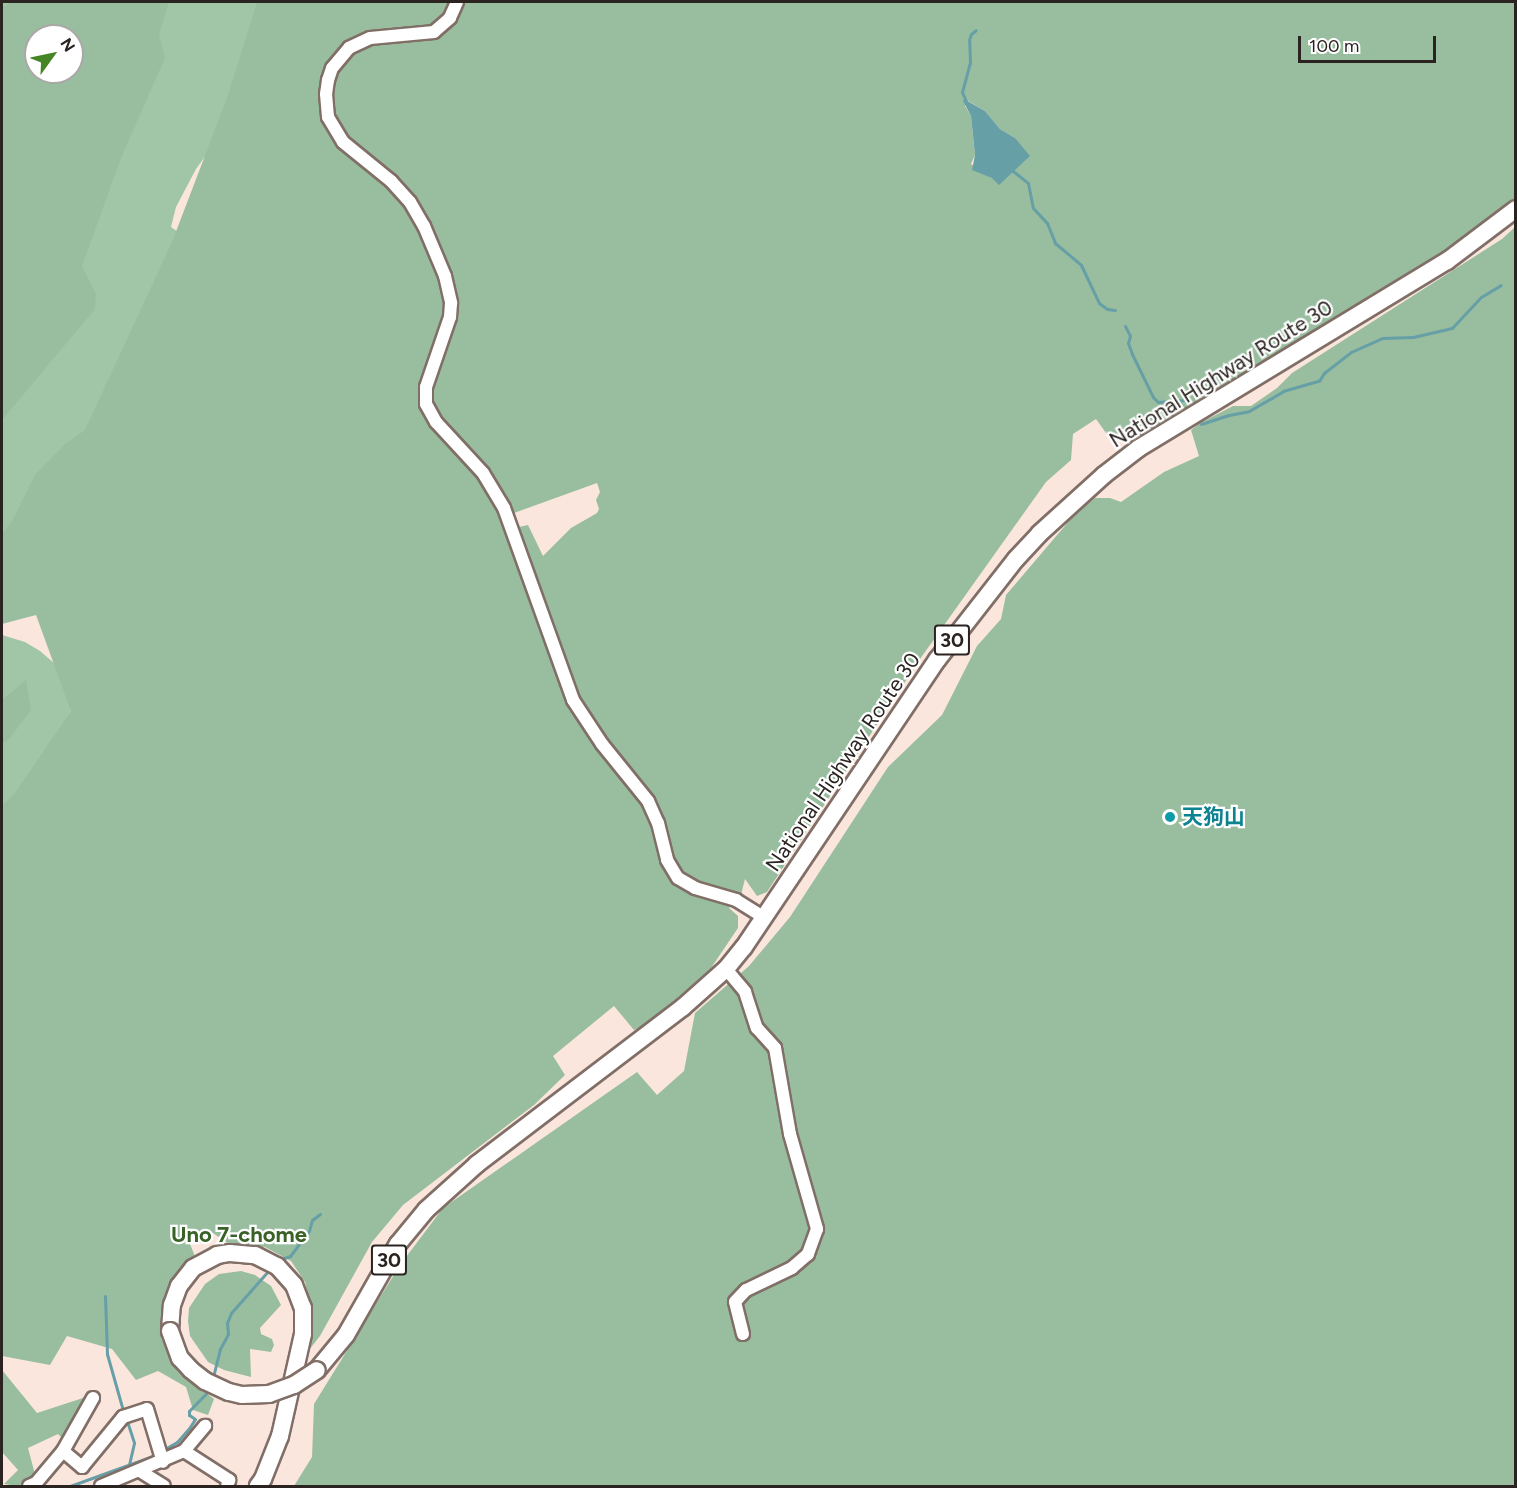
<!DOCTYPE html>
<html>
<head>
<meta charset="utf-8">
<style>
	body { margin:0 }
	#map { position:relative; width:1517px; height:1488px; overflow:hidden; background:#fbe6de; font-family:Figtree,"Noto Sans JP",sans-serif }
	div>[style] { position:absolute }
	[style*='--x'] { left:calc(var(--x)*1px); top:calc(var(--y)*1px); width:calc(var(--w)*1px); rotate:calc(var(--a)*1deg) }
	.green>* { inset:0; background:#a0c5a7 }
	.forest>* { inset:0; background:#98be9f }
	.water>* { inset:0; background:#679fa7 }
	.stream>* { height:3px; margin:-1.5px; padding:0 1.5px; transform-origin:1.5px; border-radius:1.5px; background:#679fa7 }
	.roads { filter:drop-shadow(2px 0 #816f67) drop-shadow(-2px 0 #816f67) drop-shadow(0 2px #816f67) drop-shadow(0 -2px #816f67) }
	.minor>* { height:12px; margin:-6px; padding:0 6px; transform-origin:6px; border-radius:6px; background:#fff }
	.highway>* { height:16px; margin:-8px; padding:0 8px; transform-origin:8px; border-radius:8px; background:#fff }
	.bridges { filter:drop-shadow(2px 0 #816f67) drop-shadow(-2px 0 #816f67) drop-shadow(0 2px #816f67) drop-shadow(0 -2px #816f67) }
	.highway-bridge>* { height:16px; margin:-8px; padding:0 8px; transform-origin:8px; border-radius:8px; background:#fff }
	.dots>* { width:16px; height:16px; translate:-50% -50%; box-sizing:border-box; border:3px solid #fff; border-radius:50% }
	span { translate:-50% -50%; white-space:nowrap; text-align:center; line-height:1.15; -webkit-text-stroke:4.5px #fff; paint-order:stroke }
	.shield-label span { padding:2px 4px; background:#fff; border:2px solid; border-radius:4px; -webkit-text-stroke-width:0 }
	.shield-label { font-size:20px; color:#2a2320; font-weight:700 }
	.street-label { font-size:21px; color:#2a2320 }
	.culture-label { font-size:21px; color:#0d838f; font-weight:700 }
	.left { translate:0 -50%; text-align:left }
	.neighbourhood-label { font-size:22px; color:#396227; font-weight:700 }
	.frame { position:absolute; inset:0; border:3px solid #2a2320; pointer-events:none }
	.north { position:absolute; left:24px; top:24px; width:60px; height:60px; box-sizing:border-box; background:#fff; border:2px solid #aaa7a6; border-radius:50%; rotate:57deg; font-size:16px; font-weight:700; line-height:24px; text-align:center; color:#2a2320 }
	.north::after { content:''; display:block; margin:auto; width:21px; height:27px; background:#468525; clip-path:polygon(50% 0,100% 100%,50% 72%,0 100%) }
	.scale { position:absolute; left:1298px; top:36px; width:138px; height:27px; box-sizing:border-box; border:3px solid #2a2320; border-top:0; padding-left:8px; font-size:18px; line-height:21px; white-space:nowrap; color:#2a2320; -webkit-text-stroke:4px #fff; paint-order:stroke }
</style>
</head>
<body>
<div id="map">
	<div class="green">
		<div style="clip-path:polygon(evenodd,2px 2px,266px 2px,238px 111px,196px 169px,176px 207px,171px 227px,185px 237px,96px 425px,2px 559px,2px 2px,36px 36px,72px 36px,72px 72px,36px 72px,36px 36px)"></div>
		<div style="clip-path:polygon(2px 635px,25px 642px,40px 651px,77px 683px,78px 699px,2px 828px)"></div>
	</div>
	<div class="forest">
		<div style="clip-path:polygon(evenodd,10px 2px,169px 2px,159px 35px,165px 58px,121px 158px,82px 266px,96px 294px,95px 309px,2px 420px,2px 8px,10px 2px,36px 36px,72px 36px,72px 72px,36px 72px,36px 36px)"></div>
		<div style="clip-path:polygon(evenodd,257px 2px,1515px 2px,1515px 200px,1462px 243px,1143px 436px,1111px 440px,1096px 419px,1073px 434px,1071px 460px,1046px 482px,920px 659px,767px 892px,757px 896px,745px 879px,741px 895px,729px 908px,738px 916px,738px 928px,711px 968px,648px 1024px,634px 1030px,614px 1006px,553px 1056px,565px 1075px,534px 1105px,403px 1205px,372px 1242px,320px 1336px,309px 1350px,312px 1312px,305px 1282px,291px 1261px,265px 1247px,229px 1244px,213px 1233px,195px 1238px,190px 1244px,196px 1259px,180px 1271px,164px 1300px,161px 1338px,172px 1361px,189px 1380px,214px 1399px,208px 1415px,193px 1410px,186px 1387px,158px 1371px,136px 1380px,112px 1349px,67px 1336px,50px 1365px,2px 1356px,2px 806px,15px 793px,71px 711px,36px 615px,2px 624px,2px 534px,12px 521px,35px 475px,65px 444px,85px 430px,172px 242px,227px 98px,257px 2px,965px 99px,985px 111px,1000px 129px,1015px 138px,992px 178px,971px 164px,975px 155px,971px 116px,965px 106px,965px 99px,257px 2px,597px 483px,600px 492px,596px 500px,599px 509px,597px 513px,571px 528px,543px 556px,528px 525px,519px 527px,514px 513px,597px 483px)"></div>
		<div style="clip-path:polygon(1515px 227px,1515px 1486px,294px 1486px,312px 1457px,314px 1404px,400px 1265px,443px 1208px,637px 1072px,657px 1095px,684px 1071px,695px 1013px,749px 966px,790px 917px,888px 767px,942px 715px,977px 646px,1001px 619px,1006px 595px,1075px 514px,1095px 498px,1110px 498px,1121px 502px,1164px 472px,1199px 456px,1191px 430px,1200px 423px,1233px 406px,1251px 406px,1277px 388px,1292px 373px,1502px 239px)"></div>
		<div style="clip-path:polygon(26px 680px,31px 710px,10px 738px,2px 744px,2px 700px)"></div>
		<div style="clip-path:polygon(241px 1271px,255px 1275px,271px 1286px,281px 1305px,260px 1328px,261px 1334px,272px 1339px,274px 1345px,271px 1352px,250px 1349px,251px 1377px,224px 1370px,208px 1362px,190px 1336px,188px 1321px,189px 1308px,205px 1284px,219px 1274px)"></div>
		<div style="clip-path:polygon(2px 1370px,37px 1413px,86px 1397px,83px 1413px,64px 1440px,58px 1434px,28px 1448px,36px 1478px,18px 1486px,4px 1484px,18px 1470px,2px 1452px)"></div>
	</div>
	<div class="water">
		<div style="clip-path:polygon(964px 99px,985px 111px,1000px 129px,1015px 138px,1030px 156px,999px 185px,992px 178px,972px 170px,975px 155px,971px 116px,963px 101px)"></div>
	</div>
	<div class="stream">
		<div style="--x:966;--y:101;--w:10;--a:-114"></div>
		<div style="--x:962;--y:92;--w:30;--a:-75"></div>
		<div style="--x:970;--y:63;--w:23;--a:-92"></div>
		<div style="--x:969;--y:40;--w:6;--a:-72"></div>
		<div style="--x:971;--y:34;--w:6;--a:-39"></div>
		<div style="--x:1013;--y:171;--w:19;--a:39"></div>
		<div style="--x:1028;--y:183;--w:25;--a:79"></div>
		<div style="--x:1033;--y:208;--w:21;--a:47"></div>
		<div style="--x:1047;--y:223;--w:22;--a:68"></div>
		<div style="--x:1055;--y:243;--w:34;--a:40"></div>
		<div style="--x:1081;--y:265;--w:42;--a:64.7"></div>
		<div style="--x:1099;--y:303;--w:10;--a:37"></div>
		<div style="--x:1107;--y:309;--w:8;--a:7"></div>
		<div style="--x:1125;--y:326;--w:11;--a:63"></div>
		<div style="--x:1130;--y:336;--w:7;--a:106"></div>
		<div style="--x:1128;--y:343;--w:12;--a:70"></div>
		<div style="--x:1132;--y:354;--w:48;--a:64"></div>
		<div style="--x:1153;--y:397;--w:7;--a:45"></div>
		<div style="--x:1158;--y:402;--w:27;--a:-4"></div>
		<div style="--x:1185;--y:400;--w:7;--a:45"></div>
		<div style="--x:1201;--y:424;--w:29;--a:-18"></div>
		<div style="--x:1229;--y:415;--w:20;--a:-11"></div>
		<div style="--x:1249;--y:411;--w:39;--a:-30"></div>
		<div style="--x:1283;--y:391;--w:37;--a:-16"></div>
		<div style="--x:1319;--y:381;--w:9;--a:-58"></div>
		<div style="--x:1324;--y:373;--w:34;--a:-38"></div>
		<div style="--x:1351;--y:352;--w:34;--a:-24"></div>
		<div style="--x:1382;--y:338;--w:31;--a:-2"></div>
		<div style="--x:1413;--y:337;--w:40;--a:-13"></div>
		<div style="--x:1452;--y:328;--w:42;--a:-46.9"></div>
		<div style="--x:1481;--y:297;--w:23;--a:-31"></div>
		<div style="--x:278;--y:1260;--w:13;--a:-18"></div>
		<div style="--x:290;--y:1256;--w:31;--a:-53"></div>
		<div style="--x:309;--y:1231;--w:11;--a:-75"></div>
		<div style="--x:312;--y:1220;--w:10;--a:-37"></div>
		<div style="--x:105;--y:1296;--w:58;--a:88"></div>
		<div style="--x:107;--y:1354;--w:62;--a:74.2"></div>
		<div style="--x:213;--y:1377;--w:29;--a:-76"></div>
		<div style="--x:220;--y:1349;--w:17;--a:-62"></div>
		<div style="--x:228;--y:1334;--w:11;--a:-95"></div>
		<div style="--x:227;--y:1323;--w:11;--a:-68"></div>
		<div style="--x:231;--y:1313;--w:57;--a:-48.5"></div>
		<div style="--x:127;--y:1421;--w:23;--a:72"></div>
		<div style="--x:134;--y:1443;--w:23;--a:103"></div>
		<div style="--x:163;--y:1450;--w:16;--a:-30"></div>
		<div style="--x:177;--y:1442;--w:20;--a:-49"></div>
		<div style="--x:190;--y:1427;--w:9;--a:-58"></div>
		<div style="--x:195;--y:1419;--w:7;--a:-146"></div>
		<div style="--x:189;--y:1415;--w:4;--a:-90"></div>
		<div style="--x:189;--y:1411;--w:30;--a:-46"></div>
		<div style="--x:70;--y:1486;--w:94;--a:-20"></div>
	</div>
	<div class="roads">
		<div class="minor">
			<div style="--x:457;--y:2;--w:17;--a:114"></div>
			<div style="--x:450;--y:18;--w:21;--a:139"></div>
			<div style="--x:434;--y:32;--w:64;--a:174.6"></div>
			<div style="--x:370;--y:38;--w:23;--a:155"></div>
			<div style="--x:349;--y:48;--w:26;--a:130"></div>
			<div style="--x:332;--y:68;--w:13;--a:108"></div>
			<div style="--x:328;--y:80;--w:14;--a:98"></div>
			<div style="--x:326;--y:94;--w:23;--a:85"></div>
			<div style="--x:328;--y:117;--w:29;--a:59"></div>
			<div style="--x:343;--y:142;--w:62;--a:39.1"></div>
			<div style="--x:391;--y:181;--w:28;--a:48"></div>
			<div style="--x:410;--y:202;--w:28;--a:60"></div>
			<div style="--x:424;--y:226;--w:54;--a:67.2"></div>
			<div style="--x:445;--y:276;--w:28;--a:77"></div>
			<div style="--x:451;--y:303;--w:14;--a:94"></div>
			<div style="--x:450;--y:317;--w:74;--a:108.9"></div>
			<div style="--x:426;--y:387;--w:17;--a:90"></div>
			<div style="--x:426;--y:404;--w:21;--a:61"></div>
			<div style="--x:436;--y:422;--w:69;--a:47.3"></div>
			<div style="--x:483;--y:473;--w:41;--a:59"></div>
			<div style="--x:504;--y:508;--w:204;--a:70.2"></div>
			<div style="--x:573;--y:700;--w:53;--a:56.6"></div>
			<div style="--x:602;--y:744;--w:73;--a:51.1"></div>
			<div style="--x:648;--y:801;--w:24;--a:66"></div>
			<div style="--x:658;--y:823;--w:38;--a:76"></div>
			<div style="--x:667;--y:860;--w:21;--a:59"></div>
			<div style="--x:678;--y:878;--w:20;--a:30"></div>
			<div style="--x:695;--y:888;--w:43;--a:16.3"></div>
			<div style="--x:736;--y:900;--w:34;--a:32"></div>
			<div style="--x:726;--y:969;--w:30;--a:50"></div>
			<div style="--x:745;--y:992;--w:38;--a:72"></div>
			<div style="--x:757;--y:1028;--w:27;--a:48"></div>
			<div style="--x:775;--y:1048;--w:87;--a:80.1"></div>
			<div style="--x:790;--y:1134;--w:99;--a:74.1"></div>
			<div style="--x:817;--y:1229;--w:27;--a:110"></div>
			<div style="--x:808;--y:1254;--w:21;--a:139"></div>
			<div style="--x:792;--y:1268;--w:51;--a:154.4"></div>
			<div style="--x:746;--y:1290;--w:16;--a:133"></div>
			<div style="--x:735;--y:1302;--w:33;--a:76"></div>
			<div style="--x:63;--y:1451;--w:25;--a:40"></div>
			<div style="--x:82;--y:1467;--w:65;--a:-50.6"></div>
			<div style="--x:123;--y:1417;--w:25;--a:-18"></div>
			<div style="--x:147;--y:1409;--w:55;--a:73.2"></div>
			<div style="--x:184;--y:1451;--w:54;--a:32.8"></div>
			<div style="--x:229;--y:1480;--w:6;--a:108"></div>
			<div style="--x:140;--y:1471;--w:28;--a:32"></div>
			<div style="--x:29;--y:1486;--w:8;--a:-23"></div>
			<div style="--x:36;--y:1483;--w:42;--a:-49.8"></div>
			<div style="--x:63;--y:1451;--w:61;--a:-60.5"></div>
			<div style="--x:101;--y:1486;--w:90;--a:-22.9"></div>
			<div style="--x:184;--y:1451;--w:33;--a:-50"></div>
		</div>
		<div class="highway">
			<div style="--x:170;--y:1331;--w:26;--a:-86"></div>
			<div style="--x:172;--y:1305;--w:20;--a:-70"></div>
			<div style="--x:179;--y:1286;--w:23;--a:-52"></div>
			<div style="--x:193;--y:1268;--w:27;--a:-28"></div>
			<div style="--x:217;--y:1255;--w:13;--a:-9"></div>
			<div style="--x:230;--y:1253;--w:25;--a:5"></div>
			<div style="--x:255;--y:1255;--w:25;--a:27"></div>
			<div style="--x:277;--y:1266;--w:25;--a:48"></div>
			<div style="--x:294;--y:1285;--w:25;--a:69"></div>
			<div style="--x:303;--y:1308;--w:26;--a:90"></div>
			<div style="--x:303;--y:1334;--w:105;--a:102.7"></div>
			<div style="--x:280;--y:1436;--w:46;--a:111.6"></div>
			<div style="--x:263;--y:1479;--w:9;--a:126"></div>
			<div style="--x:317;--y:1370;--w:45;--a:-50.4"></div>
			<div style="--x:346;--y:1335;--w:105;--a:-60.3"></div>
			<div style="--x:398;--y:1244;--w:44;--a:-50.5"></div>
			<div style="--x:426;--y:1210;--w:69;--a:-42"></div>
			<div style="--x:477;--y:1164;--w:258;--a:-37.3"></div>
			<div style="--x:682;--y:1008;--w:59;--a:-41.6"></div>
			<div style="--x:726;--y:969;--w:28;--a:-51"></div>
			<div style="--x:744;--y:947;--w:346;--a:-56.1"></div>
			<div style="--x:937;--y:660;--w:128;--a:-52"></div>
			<div style="--x:1016;--y:559;--w:34;--a:-47"></div>
			<div style="--x:1039;--y:534;--w:88;--a:-42.2"></div>
			<div style="--x:1104;--y:475;--w:44;--a:-37.6"></div>
			<div style="--x:1139;--y:448;--w:360;--a:-31.3"></div>
			<div style="--x:1447;--y:261;--w:86;--a:-37"></div>
		</div>
	</div>
	<div class="bridges">
		<div class="highway-bridge">
			<div style="--x:170;--y:1331;--w:29;--a:70"></div>
			<div style="--x:180;--y:1358;--w:16;--a:47"></div>
			<div style="--x:191;--y:1370;--w:18;--a:38"></div>
			<div style="--x:205;--y:1381;--w:26;--a:25"></div>
			<div style="--x:229;--y:1392;--w:13;--a:13"></div>
			<div style="--x:242;--y:1395;--w:27;--a:-2"></div>
			<div style="--x:269;--y:1394;--w:27;--a:-20"></div>
			<div style="--x:294;--y:1385;--w:27;--a:-33"></div>
		</div>
	</div>
	<div class="dots">
		<div style="left:1170px;top:817px;background:#0f9aa8"></div>
	</div>
	<div class="shield-label">
		<span style="left:952px;top:640px">30</span>
		<span style="left:389px;top:1260px">30</span>
	</div>
	<div class="street-label">
		<span style="left:1221px;top:374px;rotate:-32deg">National Highway Route 30</span>
		<span style="left:843px;top:762px;rotate:-56deg">National Highway Route 30</span>
	</div>
	<div class="culture-label">
		<span class="left" style="left:1182px;top:817px">天狗山</span>
	</div>
	<div class="neighbourhood-label">
		<span style="left:239px;top:1235px">Uno 7-chome</span>
	</div>
	<div class="frame"></div>
	<div class="north">N</div>
	<div class="scale">100 m</div>
</div>
</body>
</html>
